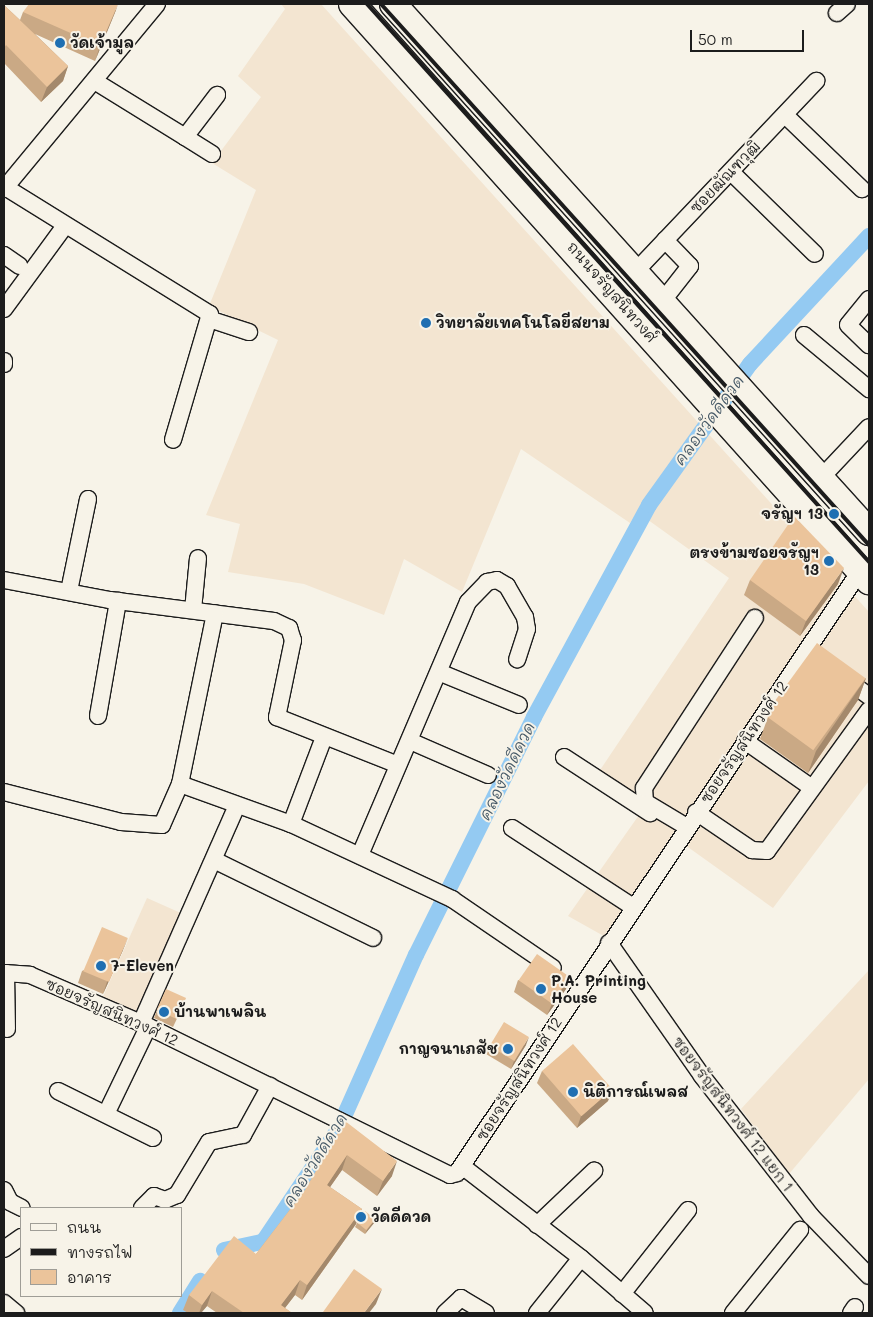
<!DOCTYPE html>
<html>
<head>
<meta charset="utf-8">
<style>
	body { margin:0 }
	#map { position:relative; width:873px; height:1317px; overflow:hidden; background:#f7f3e8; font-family:Mali,"Playpen Sans Thai",sans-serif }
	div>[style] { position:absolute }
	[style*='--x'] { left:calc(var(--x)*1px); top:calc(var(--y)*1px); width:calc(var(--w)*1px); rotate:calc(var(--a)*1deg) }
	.built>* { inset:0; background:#f3e5d1; transform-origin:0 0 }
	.canal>* { height:16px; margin:-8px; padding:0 8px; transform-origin:8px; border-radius:8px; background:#94caf2 }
	.roads { filter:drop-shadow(1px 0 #1c1c1c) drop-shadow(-1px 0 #1c1c1c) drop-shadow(0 1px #1c1c1c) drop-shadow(0 -1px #1c1c1c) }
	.street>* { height:16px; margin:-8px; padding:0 8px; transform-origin:8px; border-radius:8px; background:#f7f3e8 }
	.primary>* { height:26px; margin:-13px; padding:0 13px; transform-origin:13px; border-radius:13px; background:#f7f3e8 }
	.rail>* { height:4px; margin:-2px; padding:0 2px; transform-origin:2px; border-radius:2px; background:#1c1c1c }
	.wall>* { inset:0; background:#caa985 }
	.shaded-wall>* { inset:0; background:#a4896c }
	.building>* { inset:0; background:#ebc49b; transform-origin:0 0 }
	.dots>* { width:14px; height:14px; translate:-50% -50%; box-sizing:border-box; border:2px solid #f7f3e8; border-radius:50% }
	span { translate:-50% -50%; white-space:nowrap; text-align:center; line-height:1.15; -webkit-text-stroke:4px #f7f3e8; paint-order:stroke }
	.poi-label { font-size:15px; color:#1c1c1c; font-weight:700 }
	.left { translate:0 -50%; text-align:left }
	.right { translate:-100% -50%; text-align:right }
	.street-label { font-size:15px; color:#1c1c1c }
	.water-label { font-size:16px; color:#465967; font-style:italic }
	.frame { position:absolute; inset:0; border:5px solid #1c1c1c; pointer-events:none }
	.legend { position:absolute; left:20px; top:1207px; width:162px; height:90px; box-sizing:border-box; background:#f7f3e8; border:1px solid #9f9d96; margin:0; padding:6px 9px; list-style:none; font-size:15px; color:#1c1c1c }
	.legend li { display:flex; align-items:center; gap:10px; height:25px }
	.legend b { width:25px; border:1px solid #9f9d96 }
	.scale { position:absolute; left:690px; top:30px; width:114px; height:22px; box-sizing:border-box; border:2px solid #1c1c1c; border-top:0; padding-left:6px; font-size:15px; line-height:18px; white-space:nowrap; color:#1c1c1c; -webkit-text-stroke:4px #f7f3e8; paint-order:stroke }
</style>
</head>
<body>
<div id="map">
	<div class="built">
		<div style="clip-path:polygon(281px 4px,321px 4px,869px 612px,869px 781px,773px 908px,685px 845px,618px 944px,568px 916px,639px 815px,592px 782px,729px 578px,637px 512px,630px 523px,521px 449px,462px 592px,404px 559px,384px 615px,304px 584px,228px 572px,240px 524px,206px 515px,278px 340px,209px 306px,256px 190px,212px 163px,261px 97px,238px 76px,285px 9px)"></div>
		<div style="left:147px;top:898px;width:37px;height:109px;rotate:24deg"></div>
		<div style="clip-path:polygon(869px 970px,869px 1079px,789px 1174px,741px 1109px)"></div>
	</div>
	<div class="canal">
		<div style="--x:224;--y:1250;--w:40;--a:-12"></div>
		<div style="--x:263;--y:1242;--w:135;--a:-56.2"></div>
		<div style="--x:338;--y:1130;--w:192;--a:-66"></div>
		<div style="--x:416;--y:955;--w:266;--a:-63.6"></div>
		<div style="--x:534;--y:717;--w:241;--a:-61.5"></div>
		<div style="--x:649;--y:505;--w:173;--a:-54.4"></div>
		<div style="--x:750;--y:364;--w:175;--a:-47.1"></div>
		<div style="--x:180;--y:1313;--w:38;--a:-58"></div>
	</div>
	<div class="roads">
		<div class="street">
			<div style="--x:837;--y:13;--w:13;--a:-42"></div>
			<div style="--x:96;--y:82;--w:105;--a:31.7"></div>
			<div style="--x:185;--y:137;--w:53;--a:-52.7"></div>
			<div style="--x:785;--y:115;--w:107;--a:43.9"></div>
			<div style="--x:185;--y:137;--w:32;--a:32"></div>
			<div style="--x:731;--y:172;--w:117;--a:44.3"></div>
			<div style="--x:5;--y:187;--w:241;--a:31.8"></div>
			<div style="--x:210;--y:314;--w:131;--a:106.4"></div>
			<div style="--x:4;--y:189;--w:240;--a:-50.4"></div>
			<div style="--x:4;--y:255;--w:19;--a:35"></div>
			<div style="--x:634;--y:273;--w:265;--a:-46.5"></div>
			<div style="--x:869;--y:299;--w:33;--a:129"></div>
			<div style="--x:848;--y:325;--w:29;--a:44"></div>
			<div style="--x:661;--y:303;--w:47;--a:-51.9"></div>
			<div style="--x:690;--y:266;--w:36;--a:-134"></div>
			<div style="--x:4;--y:309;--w:102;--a:-53.8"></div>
			<div style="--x:212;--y:320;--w:39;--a:18"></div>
			<div style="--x:804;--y:335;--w:85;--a:39.7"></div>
			<div style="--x:4;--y:361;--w:3;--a:90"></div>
			<div style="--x:820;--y:479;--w:71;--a:-46.7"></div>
			<div style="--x:4;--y:580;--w:108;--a:10.7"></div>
			<div style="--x:110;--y:600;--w:165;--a:7.3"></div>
			<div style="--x:274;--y:621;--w:17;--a:25"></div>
			<div style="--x:289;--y:628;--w:13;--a:72"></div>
			<div style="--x:293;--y:640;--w:79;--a:101.7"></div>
			<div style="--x:277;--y:717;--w:130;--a:21.6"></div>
			<div style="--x:69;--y:591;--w:94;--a:-78.3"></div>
			<div style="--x:193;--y:610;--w:52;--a:-84.5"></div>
			<div style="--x:441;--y:673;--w:84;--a:22.3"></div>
			<div style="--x:844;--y:678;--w:31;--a:36"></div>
			<div style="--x:98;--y:716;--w:117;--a:-80.1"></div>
			<div style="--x:410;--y:741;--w:85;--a:23.6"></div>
			<div style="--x:745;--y:741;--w:82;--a:35"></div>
			<div style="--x:564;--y:757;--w:103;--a:33.1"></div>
			<div style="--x:180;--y:784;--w:118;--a:19.8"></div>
			<div style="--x:291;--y:824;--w:178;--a:25"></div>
			<div style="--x:452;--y:899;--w:122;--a:34.3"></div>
			<div style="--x:4;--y:792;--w:121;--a:14.4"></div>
			<div style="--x:121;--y:822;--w:41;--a:4.2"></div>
			<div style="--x:162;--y:825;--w:45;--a:-66.3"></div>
			<div style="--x:180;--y:784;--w:174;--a:-78.4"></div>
			<div style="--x:696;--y:812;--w:68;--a:34.2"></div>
			<div style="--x:752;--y:850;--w:15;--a:4"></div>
			<div style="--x:767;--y:851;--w:174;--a:-54.1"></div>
			<div style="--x:291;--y:824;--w:93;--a:-69.2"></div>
			<div style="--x:687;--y:827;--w:49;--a:-149.2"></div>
			<div style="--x:645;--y:802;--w:14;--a:-94"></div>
			<div style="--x:644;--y:788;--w:203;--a:-56.9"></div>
			<div style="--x:512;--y:828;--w:145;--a:33.1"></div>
			<div style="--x:360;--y:855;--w:275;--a:-66.9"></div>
			<div style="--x:468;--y:602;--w:28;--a:-46"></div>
			<div style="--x:487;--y:582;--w:10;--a:-11"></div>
			<div style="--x:497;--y:580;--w:12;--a:31"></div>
			<div style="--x:507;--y:586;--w:36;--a:60"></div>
			<div style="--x:525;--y:617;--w:12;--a:81"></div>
			<div style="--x:527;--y:629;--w:32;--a:108"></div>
			<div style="--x:214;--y:860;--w:177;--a:26.1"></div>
			<div style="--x:609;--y:943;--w:162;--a:55"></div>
			<div style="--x:702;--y:1076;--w:177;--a:52.1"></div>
			<div style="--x:811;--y:1216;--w:83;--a:46"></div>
			<div style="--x:4;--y:973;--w:26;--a:4"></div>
			<div style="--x:30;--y:975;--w:121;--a:23.4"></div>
			<div style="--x:141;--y:1023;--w:344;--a:26.2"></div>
			<div style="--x:450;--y:1175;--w:7;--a:-16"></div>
			<div style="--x:457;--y:1173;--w:724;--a:-56.2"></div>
			<div style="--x:6;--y:973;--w:56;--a:89"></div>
			<div style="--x:141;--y:1023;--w:238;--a:-66.2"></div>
			<div style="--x:58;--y:1091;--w:106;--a:26.3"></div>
			<div style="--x:106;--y:1114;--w:97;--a:-64.2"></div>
			<div style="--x:462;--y:1166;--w:150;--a:37.7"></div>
			<div style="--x:581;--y:1258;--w:84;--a:40.7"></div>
			<div style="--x:4;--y:1190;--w:13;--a:63"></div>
			<div style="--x:10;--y:1202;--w:13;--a:27"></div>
			<div style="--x:142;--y:1208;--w:17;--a:-45"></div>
			<div style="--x:154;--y:1196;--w:12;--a:20"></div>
			<div style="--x:165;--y:1200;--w:13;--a:-23"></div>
			<div style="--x:177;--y:1195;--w:62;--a:-58.9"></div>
			<div style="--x:209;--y:1142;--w:35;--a:-12"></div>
			<div style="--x:243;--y:1135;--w:56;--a:-61.1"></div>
			<div style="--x:537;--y:1225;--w:79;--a:-43.5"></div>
			<div style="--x:4;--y:1249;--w:21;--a:-35"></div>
			<div style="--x:622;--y:1294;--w:107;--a:-51.8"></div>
			<div style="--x:4;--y:1303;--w:16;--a:40"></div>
			<div style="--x:445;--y:1313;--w:22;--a:-43"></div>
			<div style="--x:461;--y:1298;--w:29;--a:31"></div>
			<div style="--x:537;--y:1313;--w:70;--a:-51.3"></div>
			<div style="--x:733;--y:1313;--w:107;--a:-51.1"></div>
			<div style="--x:851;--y:1313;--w:7;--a:-56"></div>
		</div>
		<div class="primary">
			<div style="--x:352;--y:4;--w:775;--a:48.14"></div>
			<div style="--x:393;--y:4;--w:711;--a:47.96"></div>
		</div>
	</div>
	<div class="rail">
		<div style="--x:367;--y:4;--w:751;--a:48.02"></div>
		<div style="--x:381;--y:4;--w:729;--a:47.95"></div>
	</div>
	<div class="wall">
		<div style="clip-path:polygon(4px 5px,20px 20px,23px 12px,116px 10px,95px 61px,35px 34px,68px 66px,63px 81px,41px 102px,4px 63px)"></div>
		<div style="clip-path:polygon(750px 580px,838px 584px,800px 636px,744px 595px)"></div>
		<div style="clip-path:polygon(866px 678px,858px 700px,808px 773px,760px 739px,768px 717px)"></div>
		<div style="clip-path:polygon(123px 950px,103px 994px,78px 983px,82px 971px)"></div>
		<div style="clip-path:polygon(518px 980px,566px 989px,547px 1015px,514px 992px)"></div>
		<div style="clip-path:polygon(183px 1006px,173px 1027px,154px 1018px,157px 1010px)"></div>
		<div style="clip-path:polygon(526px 1045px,511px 1069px,486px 1054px,489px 1046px)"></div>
		<div style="clip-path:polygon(542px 1071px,612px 1089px,608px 1101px,577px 1128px,537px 1083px)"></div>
		<div style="clip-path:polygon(345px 1121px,392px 1176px,377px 1196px,342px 1170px,330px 1187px,362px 1209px,356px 1224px,302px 1300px,295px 1295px,285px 1308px,292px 1313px,217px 1313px,207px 1306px,201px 1313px,188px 1313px,183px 1310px,189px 1295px,256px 1254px,305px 1190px)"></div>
		<div style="clip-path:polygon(357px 1223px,374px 1223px,365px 1234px,355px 1227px)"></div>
	</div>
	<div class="shaded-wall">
		<div style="clip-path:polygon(118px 4px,116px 10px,95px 61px,100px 46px)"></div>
		<div style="clip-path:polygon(68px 66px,63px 81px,41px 102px,47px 87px)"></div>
		<div style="clip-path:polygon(844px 568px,838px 584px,800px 636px,806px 621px)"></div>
		<div style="clip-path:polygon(866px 678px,858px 700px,808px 773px,816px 751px)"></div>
		<div style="clip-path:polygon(128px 938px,123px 950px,103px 994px,107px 982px)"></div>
		<div style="clip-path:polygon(570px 977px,566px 989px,547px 1015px,552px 1004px)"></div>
		<div style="clip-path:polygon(529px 1037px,526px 1045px,511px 1069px,514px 1061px)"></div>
		<div style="clip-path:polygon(612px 1089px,608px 1101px,577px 1128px,581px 1116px)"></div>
		<div style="clip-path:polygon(347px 1155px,342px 1170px,321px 1200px,327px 1185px)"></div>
		<div style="clip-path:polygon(397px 1161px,392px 1176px,377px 1196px,383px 1181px)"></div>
		<div style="clip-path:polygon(362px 1209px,356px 1224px,302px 1300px,307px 1285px)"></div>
		<div style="clip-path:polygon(375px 1219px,374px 1223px,365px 1234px,367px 1230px)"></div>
		<div style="clip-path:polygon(300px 1280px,295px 1295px,281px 1313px,281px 1305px)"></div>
		<div style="clip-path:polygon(382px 1289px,376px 1304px,369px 1313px,364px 1313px)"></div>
		<div style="clip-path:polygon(212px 1291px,207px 1306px,201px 1313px,199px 1313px,202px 1305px)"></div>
	</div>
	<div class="building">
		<div style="clip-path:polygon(29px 4px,118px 4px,100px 46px,23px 12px)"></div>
		<div style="clip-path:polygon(4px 5px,68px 66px,47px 87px,6px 45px,4px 48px)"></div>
		<div style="clip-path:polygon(794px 516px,844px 568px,806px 621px,750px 580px)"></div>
		<div style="left:817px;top:643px;width:60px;height:89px;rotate:36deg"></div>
		<div style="left:102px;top:927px;width:28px;height:48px;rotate:23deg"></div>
		<div style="left:537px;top:954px;width:40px;height:32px;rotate:35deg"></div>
		<div style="left:166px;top:989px;width:22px;height:23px;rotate:24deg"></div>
		<div style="left:504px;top:1022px;width:29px;height:28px;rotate:31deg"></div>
		<div style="left:573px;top:1044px;width:60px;height:41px;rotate:49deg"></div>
		<div style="clip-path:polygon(345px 1121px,397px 1161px,383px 1181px,347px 1155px,327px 1185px,362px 1209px,307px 1285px,300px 1280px,281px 1305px,292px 1313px,244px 1313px,212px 1291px,202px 1305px,189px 1295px,234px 1236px,256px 1254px,305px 1190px)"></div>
		<div style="left:365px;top:1211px;width:13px;height:14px;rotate:39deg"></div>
		<div style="clip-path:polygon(354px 1269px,382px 1289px,364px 1313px,324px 1313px,323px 1312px)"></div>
	</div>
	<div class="dots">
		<div style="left:60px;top:43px;background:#1f6fb2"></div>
		<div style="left:426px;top:323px;background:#1f6fb2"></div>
		<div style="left:834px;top:514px;background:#1f6fb2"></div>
		<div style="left:829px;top:561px;background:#1f6fb2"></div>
		<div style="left:101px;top:966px;background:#1f6fb2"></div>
		<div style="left:541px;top:989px;background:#1f6fb2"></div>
		<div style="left:164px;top:1012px;background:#1f6fb2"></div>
		<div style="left:508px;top:1049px;background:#1f6fb2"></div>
		<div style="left:573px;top:1092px;background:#1f6fb2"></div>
		<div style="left:361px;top:1217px;background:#1f6fb2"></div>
	</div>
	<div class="poi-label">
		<span class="left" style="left:70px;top:43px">วัดเจ้ามูล</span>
		<span class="left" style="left:436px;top:323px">วิทยาลัยเทคโนโลยีสยาม</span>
		<span class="right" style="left:823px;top:514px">จรัญฯ 13</span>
		<span class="right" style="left:819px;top:561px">ตรงข้ามซอยจรัญฯ<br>13</span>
		<span class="left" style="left:111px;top:966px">7-Eleven</span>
		<span class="left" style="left:551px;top:989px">P.A. Printing<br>House</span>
		<span class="left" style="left:174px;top:1012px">บ้านพาเพลิน</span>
		<span class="right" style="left:498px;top:1049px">กาญจนาเภสัช</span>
		<span class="left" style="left:583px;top:1092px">นิติการณ์เพลส</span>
		<span class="left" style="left:371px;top:1217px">วัดดีดวด</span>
	</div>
	<div class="street-label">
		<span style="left:725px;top:177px;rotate:-46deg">ซอยฒัณฑวุฒิ</span>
		<span style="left:612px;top:292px;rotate:49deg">ถนนจรัญสนิทวงศ์</span>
		<span style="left:744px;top:742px;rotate:-56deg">ซอยจรัญสนิทวงศ์ 12</span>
		<span style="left:112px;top:1012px;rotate:24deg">ซอยจรัญสนิทวงศ์ 12</span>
		<span style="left:519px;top:1079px;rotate:-57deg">ซอยจรัญสนิทวงศ์ 12</span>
		<span style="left:733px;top:1114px;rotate:53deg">ซอยจรัญสนิทวงศ์ 12 แยก 1</span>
	</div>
	<div class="water-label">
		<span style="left:709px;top:420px;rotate:-54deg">คลองวัดดีดวด</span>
		<span style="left:507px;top:771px;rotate:-64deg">คลองวัดดีดวด</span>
		<span style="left:315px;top:1160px;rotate:-58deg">คลองวัดดีดวด</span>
	</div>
	<div class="frame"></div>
	<ul class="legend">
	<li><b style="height:6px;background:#f7f3e8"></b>ถนน</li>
	<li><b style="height:6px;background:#1c1c1c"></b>ทางรถไฟ</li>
	<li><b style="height:14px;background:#ebc49b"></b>อาคาร</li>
	</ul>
	<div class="scale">50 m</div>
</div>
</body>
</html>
